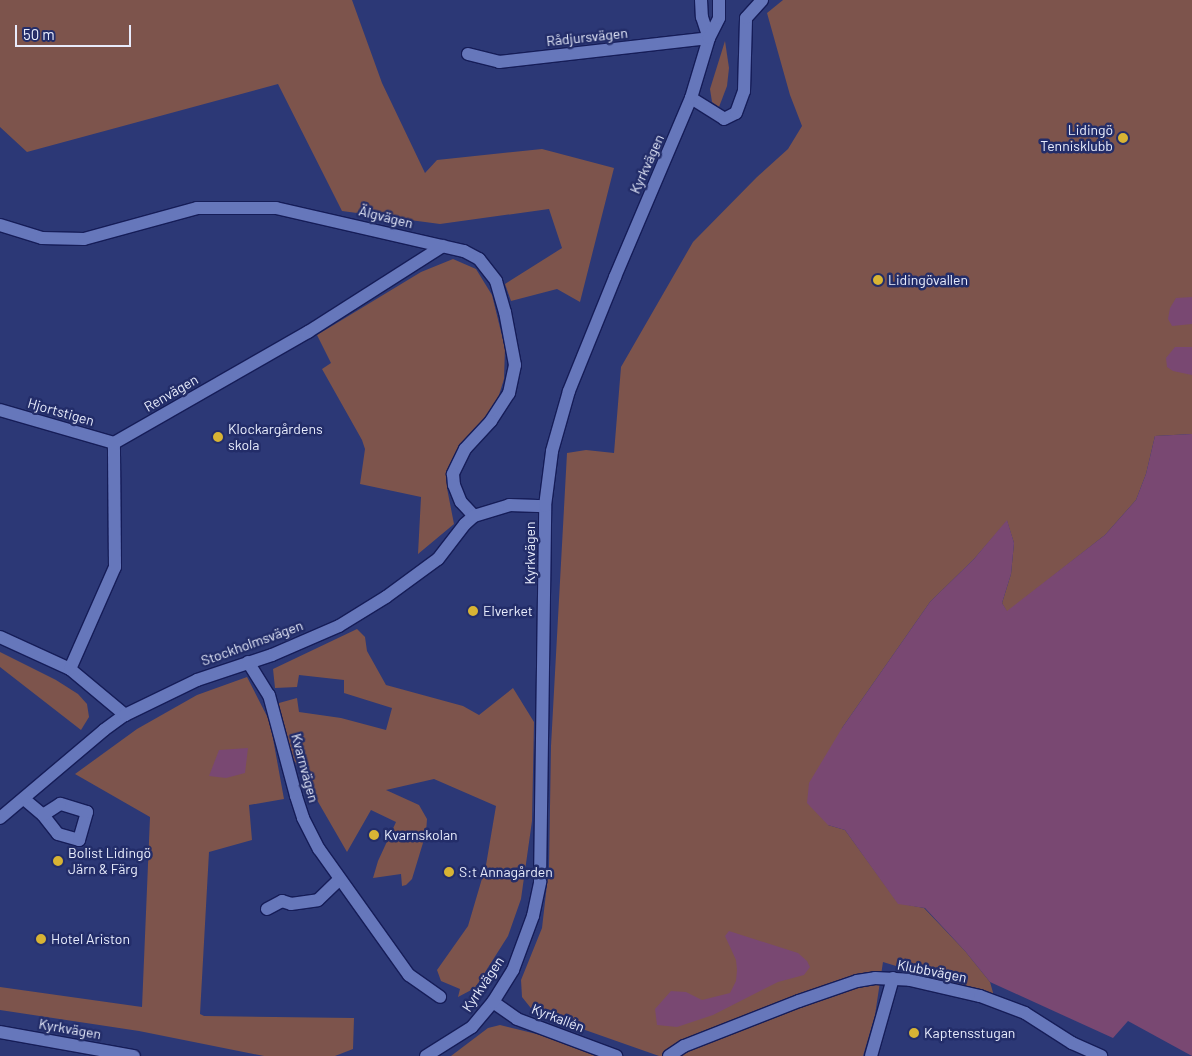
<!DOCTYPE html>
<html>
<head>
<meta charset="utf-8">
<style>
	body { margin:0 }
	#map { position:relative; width:1192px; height:1056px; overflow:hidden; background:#2c3876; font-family:Barlow,sans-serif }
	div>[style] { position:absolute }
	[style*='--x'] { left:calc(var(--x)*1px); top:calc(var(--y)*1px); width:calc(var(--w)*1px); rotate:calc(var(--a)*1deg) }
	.green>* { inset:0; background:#7d544c }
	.water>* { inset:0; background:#794872 }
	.roads { filter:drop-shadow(1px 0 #161d58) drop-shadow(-1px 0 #161d58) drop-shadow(0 1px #161d58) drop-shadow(0 -1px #161d58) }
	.street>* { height:12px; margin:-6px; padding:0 6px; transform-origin:6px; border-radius:6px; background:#67b }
	.secondary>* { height:12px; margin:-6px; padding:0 6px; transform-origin:6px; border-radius:6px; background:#67b }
	.dots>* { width:14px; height:14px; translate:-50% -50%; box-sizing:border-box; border:2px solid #232d69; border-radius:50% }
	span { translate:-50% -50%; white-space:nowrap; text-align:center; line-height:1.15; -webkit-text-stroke:5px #232d69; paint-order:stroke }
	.street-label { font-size:14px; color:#e8ecfc }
	.poi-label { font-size:14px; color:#e8ecfc }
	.right { translate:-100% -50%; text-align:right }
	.left { translate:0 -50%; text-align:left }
	.scale { position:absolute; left:15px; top:25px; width:116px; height:22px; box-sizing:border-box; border:2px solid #e8ecfc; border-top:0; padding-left:6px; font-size:15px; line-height:18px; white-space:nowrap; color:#e8ecfc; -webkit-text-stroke:4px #232d69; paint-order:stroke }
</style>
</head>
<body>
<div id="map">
	<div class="green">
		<div style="clip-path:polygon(0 0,352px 0,382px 83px,425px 173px,437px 160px,542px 149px,614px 168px,580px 302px,557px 289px,511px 301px,505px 284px,562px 248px,549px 209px,440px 224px,342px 211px,278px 84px,27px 152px,0 127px)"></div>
		<div style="clip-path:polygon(783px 0,1192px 0,1192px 434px,1155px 436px,1146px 474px,1136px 500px,1105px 535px,1007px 612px,1002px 603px,1011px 574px,1014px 543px,1007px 521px,974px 559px,930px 602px,842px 728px,828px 825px,845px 830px,898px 903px,924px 908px,965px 951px,990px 982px,994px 996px,883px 962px,875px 1015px,863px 1056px,659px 1056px,534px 1012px,522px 997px,521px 980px,542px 928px,549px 867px,551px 746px,567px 453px,586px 450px,614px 453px,621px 367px,693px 242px,757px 177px,788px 149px,802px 126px,790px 95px,767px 13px)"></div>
		<div style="clip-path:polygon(725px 41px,729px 68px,727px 86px,719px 107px,712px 102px,710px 89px)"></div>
		<div style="clip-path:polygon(453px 259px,476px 269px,492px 295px,505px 348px,504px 379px,495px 408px,449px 471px,447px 488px,454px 524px,418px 554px,421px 497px,360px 484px,365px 449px,362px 440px,322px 369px,331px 363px,317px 335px,421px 272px)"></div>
		<div style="clip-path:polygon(357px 629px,365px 637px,367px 651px,386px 685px,463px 706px,479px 715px,513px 688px,534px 722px,532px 821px,521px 899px,508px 936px,475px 988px,458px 997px,460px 989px,441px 981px,437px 970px,468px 926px,486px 865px,496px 806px,434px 779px,386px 790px,419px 805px,427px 819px,426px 833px,412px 879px,406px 885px,402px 886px,401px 874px,373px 878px,378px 861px,396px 822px,371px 810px,347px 852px,291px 755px,278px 708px,279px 703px,297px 698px,299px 712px,341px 718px,386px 730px,392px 708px,344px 693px,344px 680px,299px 675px,297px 687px,275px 688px,273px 669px)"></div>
		<div style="clip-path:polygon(0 652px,56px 680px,78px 694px,87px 704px,89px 717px,81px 730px,0 667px)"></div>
		<div style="clip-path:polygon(247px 677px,270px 722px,284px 799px,249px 805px,252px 840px,209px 852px,200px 1014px,204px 1016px,354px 1018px,353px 1049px,335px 1056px,264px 1056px,139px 1031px,0 1010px,0 987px,142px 1007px,150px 817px,75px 774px,137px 729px,197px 695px)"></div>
		<div style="clip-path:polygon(500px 1025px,565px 1041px,610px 1056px,451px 1056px,488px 1028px)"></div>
	</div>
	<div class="water">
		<div style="clip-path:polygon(1192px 297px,1192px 324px,1172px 326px,1168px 319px,1170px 308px,1176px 298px)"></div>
		<div style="clip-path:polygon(1175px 347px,1192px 347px,1192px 375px,1173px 371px,1167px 367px,1166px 358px)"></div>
		<div style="clip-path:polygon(1192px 434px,1192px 1056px,1128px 1021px,1113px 1038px,990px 982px,965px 951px,925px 908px,898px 904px,845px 830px,828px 825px,807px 803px,809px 783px,842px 728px,930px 602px,974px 559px,1007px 520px,1014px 543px,1011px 574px,1002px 603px,1007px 611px,1105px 535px,1136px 500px,1146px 474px,1155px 436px)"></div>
		<div style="clip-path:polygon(248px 748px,245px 773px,226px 778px,209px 776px,219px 750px)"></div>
		<div style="clip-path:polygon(729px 931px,798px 953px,807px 961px,810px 967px,804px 975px,778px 982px,713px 1015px,677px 1027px,657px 1025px,655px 1009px,671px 991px,686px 992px,702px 1000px,730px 993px,736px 981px,737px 970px,736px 960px,725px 936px)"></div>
	</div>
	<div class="roads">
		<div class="street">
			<div style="--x:468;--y:54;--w:32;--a:14"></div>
			<div style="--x:499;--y:62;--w:211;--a:-6.5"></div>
			<div style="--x:691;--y:98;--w:39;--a:32"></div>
			<div style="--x:724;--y:119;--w:13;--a:-27"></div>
			<div style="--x:736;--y:113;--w:23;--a:-70"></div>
			<div style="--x:744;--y:91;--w:73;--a:-88.4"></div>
			<div style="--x:746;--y:18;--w:24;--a:-48"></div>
			<div style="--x:0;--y:225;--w:44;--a:17.2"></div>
			<div style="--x:42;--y:238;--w:42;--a:1.4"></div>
			<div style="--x:84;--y:239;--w:117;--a:-15.3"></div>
			<div style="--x:197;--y:208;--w:79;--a:0"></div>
			<div style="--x:276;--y:208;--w:193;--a:12.9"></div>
			<div style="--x:464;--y:251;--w:17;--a:28"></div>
			<div style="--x:479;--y:259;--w:28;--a:52"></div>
			<div style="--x:496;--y:281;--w:32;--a:74"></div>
			<div style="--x:505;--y:312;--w:54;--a:79.3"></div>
			<div style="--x:515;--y:365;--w:29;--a:102"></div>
			<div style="--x:509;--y:393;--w:33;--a:123"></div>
			<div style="--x:491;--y:421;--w:38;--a:133"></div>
			<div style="--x:465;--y:449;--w:28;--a:116"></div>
			<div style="--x:453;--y:474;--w:11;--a:85"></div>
			<div style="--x:454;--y:485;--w:18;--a:68"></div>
			<div style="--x:461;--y:502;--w:19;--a:47"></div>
			<div style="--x:0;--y:410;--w:119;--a:16.1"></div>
			<div style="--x:0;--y:637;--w:77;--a:24.6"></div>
			<div style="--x:70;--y:669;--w:72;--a:39.9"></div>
			<div style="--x:248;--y:662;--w:39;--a:58"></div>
			<div style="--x:269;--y:695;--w:105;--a:75"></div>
			<div style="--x:296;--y:796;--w:23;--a:72"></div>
			<div style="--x:303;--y:818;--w:35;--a:63"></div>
			<div style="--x:319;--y:849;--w:155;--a:54.5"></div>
			<div style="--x:409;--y:975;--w:38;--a:35"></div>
			<div style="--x:70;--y:669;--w:111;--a:-66.2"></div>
			<div style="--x:115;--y:567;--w:124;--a:-90.5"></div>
			<div style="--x:114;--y:443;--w:224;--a:-29.8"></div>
			<div style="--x:308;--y:332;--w:160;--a:-32.5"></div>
			<div style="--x:24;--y:799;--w:25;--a:40"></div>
			<div style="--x:43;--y:815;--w:24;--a:52"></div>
			<div style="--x:58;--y:834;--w:22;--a:16"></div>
			<div style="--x:79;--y:840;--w:29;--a:-74"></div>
			<div style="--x:87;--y:812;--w:28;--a:-163"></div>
			<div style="--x:60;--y:804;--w:20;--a:147"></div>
			<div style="--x:0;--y:818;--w:136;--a:-40.2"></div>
			<div style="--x:104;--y:730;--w:26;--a:-36"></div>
			<div style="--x:125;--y:715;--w:80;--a:-25.9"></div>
			<div style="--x:197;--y:680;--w:79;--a:-18.4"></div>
			<div style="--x:272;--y:655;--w:73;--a:-23.4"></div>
			<div style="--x:339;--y:626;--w:55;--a:-31.7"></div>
			<div style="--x:386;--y:597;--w:64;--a:-36.2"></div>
			<div style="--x:438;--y:559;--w:44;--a:-52.4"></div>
			<div style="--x:465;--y:524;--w:12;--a:-42"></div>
			<div style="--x:474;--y:516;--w:37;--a:-17"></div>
			<div style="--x:509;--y:505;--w:36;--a:2"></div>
			<div style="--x:267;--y:909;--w:17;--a:-28"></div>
			<div style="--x:282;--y:901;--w:9;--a:18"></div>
			<div style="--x:291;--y:904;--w:27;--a:-8"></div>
			<div style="--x:318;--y:900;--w:29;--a:-44"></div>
			<div style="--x:493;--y:1002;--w:29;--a:35"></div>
			<div style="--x:517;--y:1019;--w:106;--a:20.5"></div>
			<div style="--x:669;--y:1056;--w:18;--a:-34"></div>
			<div style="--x:684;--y:1046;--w:123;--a:-21.4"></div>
			<div style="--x:799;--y:1001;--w:61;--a:-19"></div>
			<div style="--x:857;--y:981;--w:18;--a:-9"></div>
			<div style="--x:875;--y:978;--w:35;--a:3"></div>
			<div style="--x:910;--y:980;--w:72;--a:12.9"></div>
			<div style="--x:980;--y:996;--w:48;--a:20.7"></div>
			<div style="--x:1025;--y:1013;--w:56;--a:32.6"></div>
			<div style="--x:1072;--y:1043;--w:32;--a:24"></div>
			<div style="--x:871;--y:1056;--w:81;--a:-74.2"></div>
		</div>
		<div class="secondary">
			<div style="--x:701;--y:0;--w:17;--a:87"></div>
			<div style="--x:702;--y:17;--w:22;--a:72"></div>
			<div style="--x:0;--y:1032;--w:136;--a:10.2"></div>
			<div style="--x:426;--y:1056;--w:54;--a:-32.2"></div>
			<div style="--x:472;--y:1027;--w:33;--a:-50"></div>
			<div style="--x:493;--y:1002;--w:38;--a:-58"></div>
			<div style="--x:513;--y:970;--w:58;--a:-69.7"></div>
			<div style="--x:533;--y:916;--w:35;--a:-78"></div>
			<div style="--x:540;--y:882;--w:376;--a:-89.2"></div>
			<div style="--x:545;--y:506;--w:55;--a:-82.7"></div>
			<div style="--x:552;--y:451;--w:62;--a:-74.2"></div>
			<div style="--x:569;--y:391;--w:123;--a:-68"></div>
			<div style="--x:615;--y:277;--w:194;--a:-67"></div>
			<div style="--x:691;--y:98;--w:63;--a:-73.3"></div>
			<div style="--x:709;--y:38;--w:22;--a:-63"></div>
			<div style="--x:719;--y:18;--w:18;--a:-90"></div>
		</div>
	</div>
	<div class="dots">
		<div style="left:1123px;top:138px;background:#d8b434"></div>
		<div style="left:878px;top:280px;background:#d8b434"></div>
		<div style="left:218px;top:437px;background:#d8b434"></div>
		<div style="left:473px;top:611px;background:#d8b434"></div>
		<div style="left:374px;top:835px;background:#d8b434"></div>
		<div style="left:58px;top:861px;background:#d8b434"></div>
		<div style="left:449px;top:872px;background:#d8b434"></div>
		<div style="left:41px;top:939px;background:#d8b434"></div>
		<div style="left:914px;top:1033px;background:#d8b434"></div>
	</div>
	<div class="street-label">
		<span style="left:587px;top:37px;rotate:-6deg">Rådjursvägen</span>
		<span style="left:647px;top:164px;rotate:-66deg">Kyrkvägen</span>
		<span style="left:386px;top:217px;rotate:14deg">Älgvägen</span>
		<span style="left:171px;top:393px;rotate:-30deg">Renvägen</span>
		<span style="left:61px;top:412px;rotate:16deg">Hjortstigen</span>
		<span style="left:530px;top:553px;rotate:-90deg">Kyrkvägen</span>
		<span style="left:252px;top:643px;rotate:-20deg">Stockholmsvägen</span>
		<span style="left:305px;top:768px;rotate:75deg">Kvarnvägen</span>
		<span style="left:932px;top:971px;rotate:11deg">Klubbvägen</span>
		<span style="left:483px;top:984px;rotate:-56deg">Kyrkvägen</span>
		<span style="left:558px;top:1018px;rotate:21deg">Kyrkallén</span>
		<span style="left:70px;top:1029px;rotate:10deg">Kyrkvägen</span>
	</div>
	<div class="poi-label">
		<span class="right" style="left:1113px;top:138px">Lidingö<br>Tennisklubb</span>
		<span class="left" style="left:888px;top:280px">Lidingövallen</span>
		<span class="left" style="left:228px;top:437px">Klockargårdens<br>skola</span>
		<span class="left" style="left:483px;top:611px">Elverket</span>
		<span class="left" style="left:384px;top:835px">Kvarnskolan</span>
		<span class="left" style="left:68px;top:861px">Bolist Lidingö<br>Järn &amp; Färg</span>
		<span class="left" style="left:459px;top:872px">S:t Annagården</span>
		<span class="left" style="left:51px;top:939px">Hotel Ariston</span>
		<span class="left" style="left:924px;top:1033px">Kaptensstugan</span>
	</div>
	<div class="scale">50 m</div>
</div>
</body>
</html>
